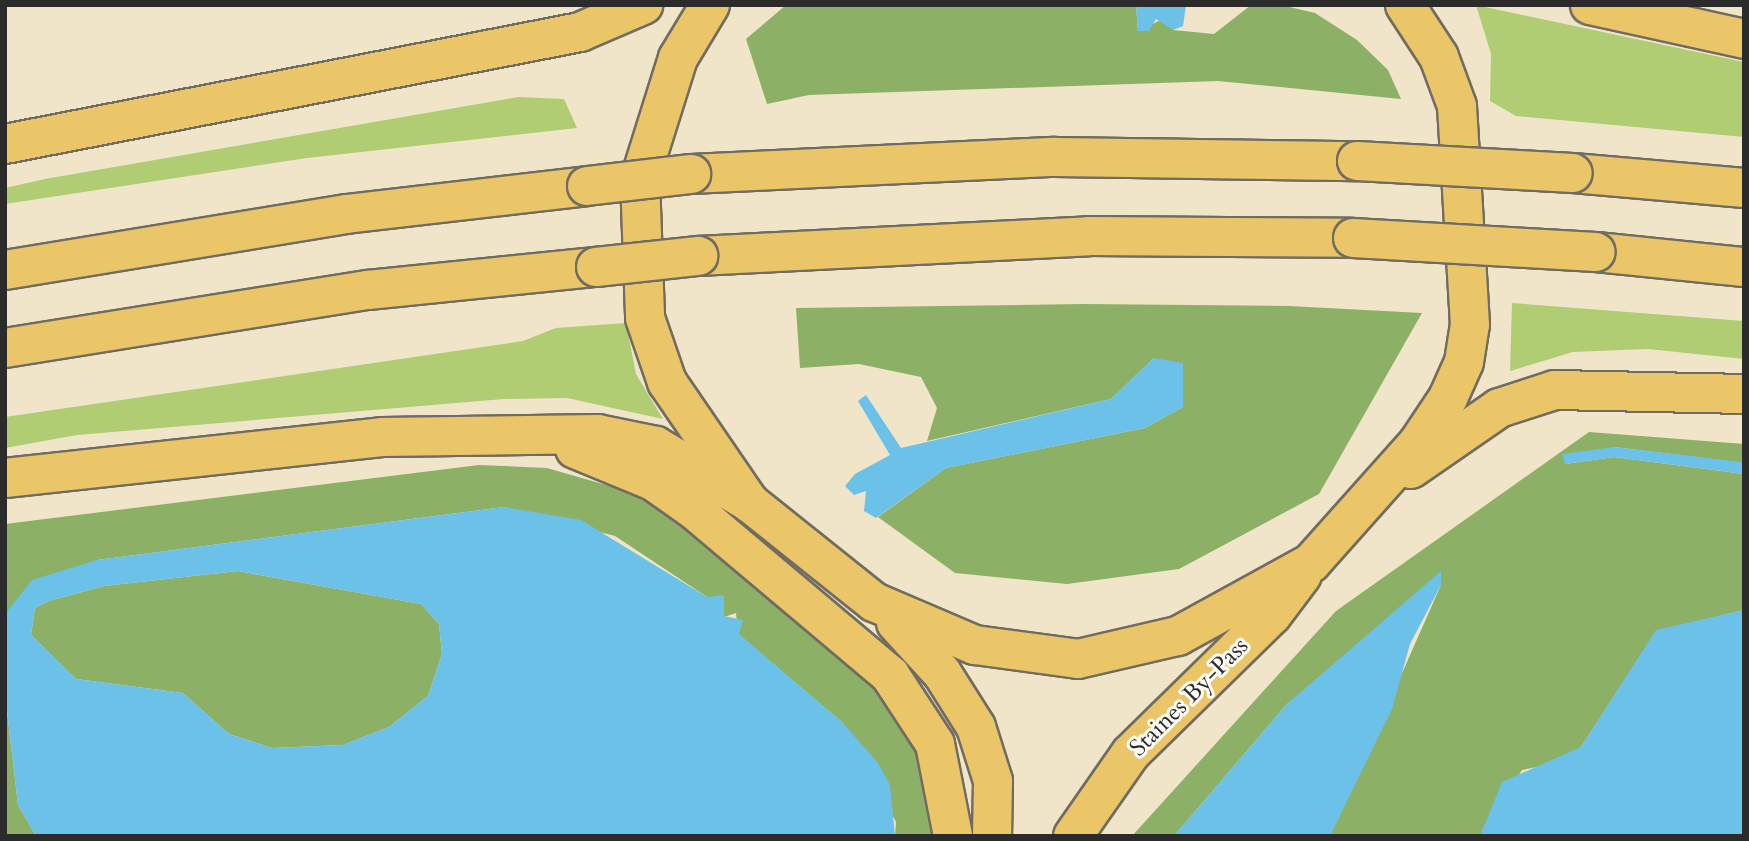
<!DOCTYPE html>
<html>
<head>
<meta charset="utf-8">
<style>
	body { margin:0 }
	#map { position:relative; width:1749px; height:841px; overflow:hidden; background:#f0e5c9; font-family:Cardo,serif }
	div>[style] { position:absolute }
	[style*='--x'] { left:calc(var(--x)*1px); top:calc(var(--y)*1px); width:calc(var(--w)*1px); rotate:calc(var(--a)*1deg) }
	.green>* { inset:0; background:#b0cd74 }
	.forest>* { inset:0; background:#8cb066 }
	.water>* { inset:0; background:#6cc1e8 }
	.roads { filter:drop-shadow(2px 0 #706c62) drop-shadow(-2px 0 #706c62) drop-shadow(0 2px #706c62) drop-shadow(0 -2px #706c62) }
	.major>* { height:38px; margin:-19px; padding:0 19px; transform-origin:19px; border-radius:19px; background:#ebc669 }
	.highway>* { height:38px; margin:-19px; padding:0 19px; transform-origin:19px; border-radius:19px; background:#ebc669 }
	.bridges { filter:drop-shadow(2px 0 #706c62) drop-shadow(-2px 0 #706c62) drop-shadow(0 2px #706c62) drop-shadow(0 -2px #706c62) }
	.highway-bridge>* { height:38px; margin:-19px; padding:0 19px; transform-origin:19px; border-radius:19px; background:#ebc669 }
	span { translate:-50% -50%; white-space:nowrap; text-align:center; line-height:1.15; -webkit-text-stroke:6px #fdfcf7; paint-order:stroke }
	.street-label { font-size:24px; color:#2b2b2b }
	.frame { position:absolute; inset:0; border:7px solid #2b2b2b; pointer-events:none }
</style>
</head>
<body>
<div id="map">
	<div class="green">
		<div style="clip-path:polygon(1476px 5px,1744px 62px,1744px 137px,1516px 116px,1490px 101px,1491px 54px)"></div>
		<div style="clip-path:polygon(518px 97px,564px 99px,577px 128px,307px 158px,5px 204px,5px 188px,45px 179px)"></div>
		<div style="clip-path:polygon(1512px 303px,1744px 321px,1744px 359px,1648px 349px,1573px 352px,1510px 371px)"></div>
		<div style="clip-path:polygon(626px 323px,636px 374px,663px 419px,567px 398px,504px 399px,77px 435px,5px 448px,5px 417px,523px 341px,556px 328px)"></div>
	</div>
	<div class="forest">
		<div style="clip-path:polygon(786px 5px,1136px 5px,1138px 31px,1163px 19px,1173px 30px,1214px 34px,1251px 5px,1281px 5px,1315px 13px,1357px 40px,1388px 70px,1401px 99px,1218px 81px,809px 95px,767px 104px,746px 39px)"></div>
		<div style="clip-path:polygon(1084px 304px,1289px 306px,1422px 313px,1319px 494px,1179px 569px,1067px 584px,955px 573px,878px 517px,946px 468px,1145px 428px,1183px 407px,1154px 358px,1111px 399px,927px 441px,937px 408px,921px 377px,859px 364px,800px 368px,796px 308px)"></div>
		<div style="clip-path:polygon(1589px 432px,1744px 444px,1744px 463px,1614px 447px,1565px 464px,1614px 457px,1744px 474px,1744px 610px,1656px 631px,1581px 747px,1557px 763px,1522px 770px,1480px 836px,1330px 836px,1441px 585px,1287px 704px,1174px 836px,1132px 836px,1336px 611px)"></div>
		<div style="clip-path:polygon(479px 465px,547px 468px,634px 493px,737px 566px,888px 697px,926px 773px,935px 836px,895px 836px,896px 822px,843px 723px,738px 634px,736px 613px,724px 617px,707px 597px,615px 536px,504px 507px,97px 560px,5px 614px,5px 524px)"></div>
		<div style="clip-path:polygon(238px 571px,421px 604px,439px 624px,442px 654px,428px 696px,389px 727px,343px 745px,272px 748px,229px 734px,183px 693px,76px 679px,31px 635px,35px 608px,49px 601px,104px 586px)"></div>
		<div style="clip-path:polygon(5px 694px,18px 805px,36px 836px,5px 836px)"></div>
	</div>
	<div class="water">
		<div style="clip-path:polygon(1186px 5px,1183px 26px,1173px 30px,1156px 19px,1149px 31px,1138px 31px,1136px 5px)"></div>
		<div style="clip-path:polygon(1154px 358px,1183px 363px,1183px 407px,1145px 428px,946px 468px,876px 518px,864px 511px,866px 491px,854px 495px,845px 486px,855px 474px,890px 455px,858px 401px,866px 395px,901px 448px,1111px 399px)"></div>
		<div style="clip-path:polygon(1614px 447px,1742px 462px,1744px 474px,1614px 457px,1565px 464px,1562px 454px)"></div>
		<div style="clip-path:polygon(evenodd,504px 507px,581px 520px,707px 597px,724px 595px,724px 616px,743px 620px,739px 634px,843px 723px,878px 763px,890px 785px,895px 836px,36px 836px,18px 805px,5px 694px,5px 614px,32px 580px,97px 560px,504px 507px,238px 571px,421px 604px,439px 624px,442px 654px,428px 696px,389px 727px,343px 745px,272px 748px,229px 734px,183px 693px,76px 679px,31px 635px,35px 608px,49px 601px,104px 586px,238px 571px)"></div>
		<div style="clip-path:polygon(1441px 571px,1441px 585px,1410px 644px,1392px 709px,1330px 836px,1174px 836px,1287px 704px)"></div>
		<div style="clip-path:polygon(1744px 610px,1744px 836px,1480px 836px,1502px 782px,1581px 747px,1656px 630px)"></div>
	</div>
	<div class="roads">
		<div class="major">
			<div style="--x:5;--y:144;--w:586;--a:-11.02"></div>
			<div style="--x:580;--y:32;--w:69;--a:-23.2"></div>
			<div style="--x:575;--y:449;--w:84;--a:22.3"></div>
			<div style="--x:653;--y:481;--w:49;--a:35"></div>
			<div style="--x:693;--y:509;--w:258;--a:40.1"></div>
			<div style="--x:890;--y:675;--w:82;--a:56.9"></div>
			<div style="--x:935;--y:744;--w:94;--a:78.9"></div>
			<div style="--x:5;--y:478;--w:379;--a:-6.2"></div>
			<div style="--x:382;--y:437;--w:216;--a:-0.8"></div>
			<div style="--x:598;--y:434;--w:59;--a:11.7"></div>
			<div style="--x:656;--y:446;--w:110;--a:31.2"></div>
		</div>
		<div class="highway">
			<div style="--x:710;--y:5;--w:62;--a:121.1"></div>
			<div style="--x:678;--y:58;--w:127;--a:107.4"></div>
			<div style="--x:640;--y:179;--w:139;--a:87.9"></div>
			<div style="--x:645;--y:318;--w:68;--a:71"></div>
			<div style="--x:667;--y:382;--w:147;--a:55.6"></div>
			<div style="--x:750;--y:503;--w:159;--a:38.6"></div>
			<div style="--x:874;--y:602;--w:110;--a:23.1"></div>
			<div style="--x:975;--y:645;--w:104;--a:7.7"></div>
			<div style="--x:1078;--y:659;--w:103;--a:-13"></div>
			<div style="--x:1178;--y:636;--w:152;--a:-28.8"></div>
			<div style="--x:1311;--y:563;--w:161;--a:-48.3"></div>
			<div style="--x:1418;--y:443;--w:54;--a:-56.3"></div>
			<div style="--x:1448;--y:398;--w:39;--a:-66"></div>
			<div style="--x:1464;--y:362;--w:37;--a:-81"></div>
			<div style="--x:1470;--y:325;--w:219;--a:-93.4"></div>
			<div style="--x:1457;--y:106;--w:52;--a:-110.2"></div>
			<div style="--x:1439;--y:57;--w:62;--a:-123.2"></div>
			<div style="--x:1590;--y:5;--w:158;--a:12.4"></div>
			<div style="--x:1573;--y:173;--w:172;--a:5"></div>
			<div style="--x:691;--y:174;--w:364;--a:-2.7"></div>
			<div style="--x:1055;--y:157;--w:302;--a:0.8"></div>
			<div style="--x:1596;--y:252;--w:149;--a:5.8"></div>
			<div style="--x:698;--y:256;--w:392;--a:-2.9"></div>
			<div style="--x:1089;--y:236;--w:264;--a:0.4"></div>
			<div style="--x:5;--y:270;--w:346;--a:-9.3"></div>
			<div style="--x:346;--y:214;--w:243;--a:-6.6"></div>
			<div style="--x:5;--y:348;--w:368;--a:-9.1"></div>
			<div style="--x:368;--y:290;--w:229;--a:-5.8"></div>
			<div style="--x:1411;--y:469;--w:107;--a:-34.7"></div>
			<div style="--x:1499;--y:408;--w:59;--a:-17.8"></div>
			<div style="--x:1555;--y:390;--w:189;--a:1.2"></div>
			<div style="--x:896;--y:623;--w:68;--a:47.4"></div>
			<div style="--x:942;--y:673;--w:64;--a:57.8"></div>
			<div style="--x:976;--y:727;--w:57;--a:72.5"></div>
			<div style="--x:993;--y:781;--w:55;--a:91"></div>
			<div style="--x:1073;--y:836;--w:101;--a:-55.1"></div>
			<div style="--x:1131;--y:753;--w:197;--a:-44.4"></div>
			<div style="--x:1272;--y:615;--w:50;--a:-53.1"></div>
		</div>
	</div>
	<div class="bridges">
		<div class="highway-bridge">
			<div style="--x:1357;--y:161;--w:216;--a:3.2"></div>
			<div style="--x:587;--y:186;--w:105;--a:-6.6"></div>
			<div style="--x:1353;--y:238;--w:243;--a:3.3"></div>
			<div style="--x:596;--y:267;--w:103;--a:-6.2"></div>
		</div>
	</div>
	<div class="street-label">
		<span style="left:1189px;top:697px;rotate:-45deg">Staines By-Pass</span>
	</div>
	<div class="frame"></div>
</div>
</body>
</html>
